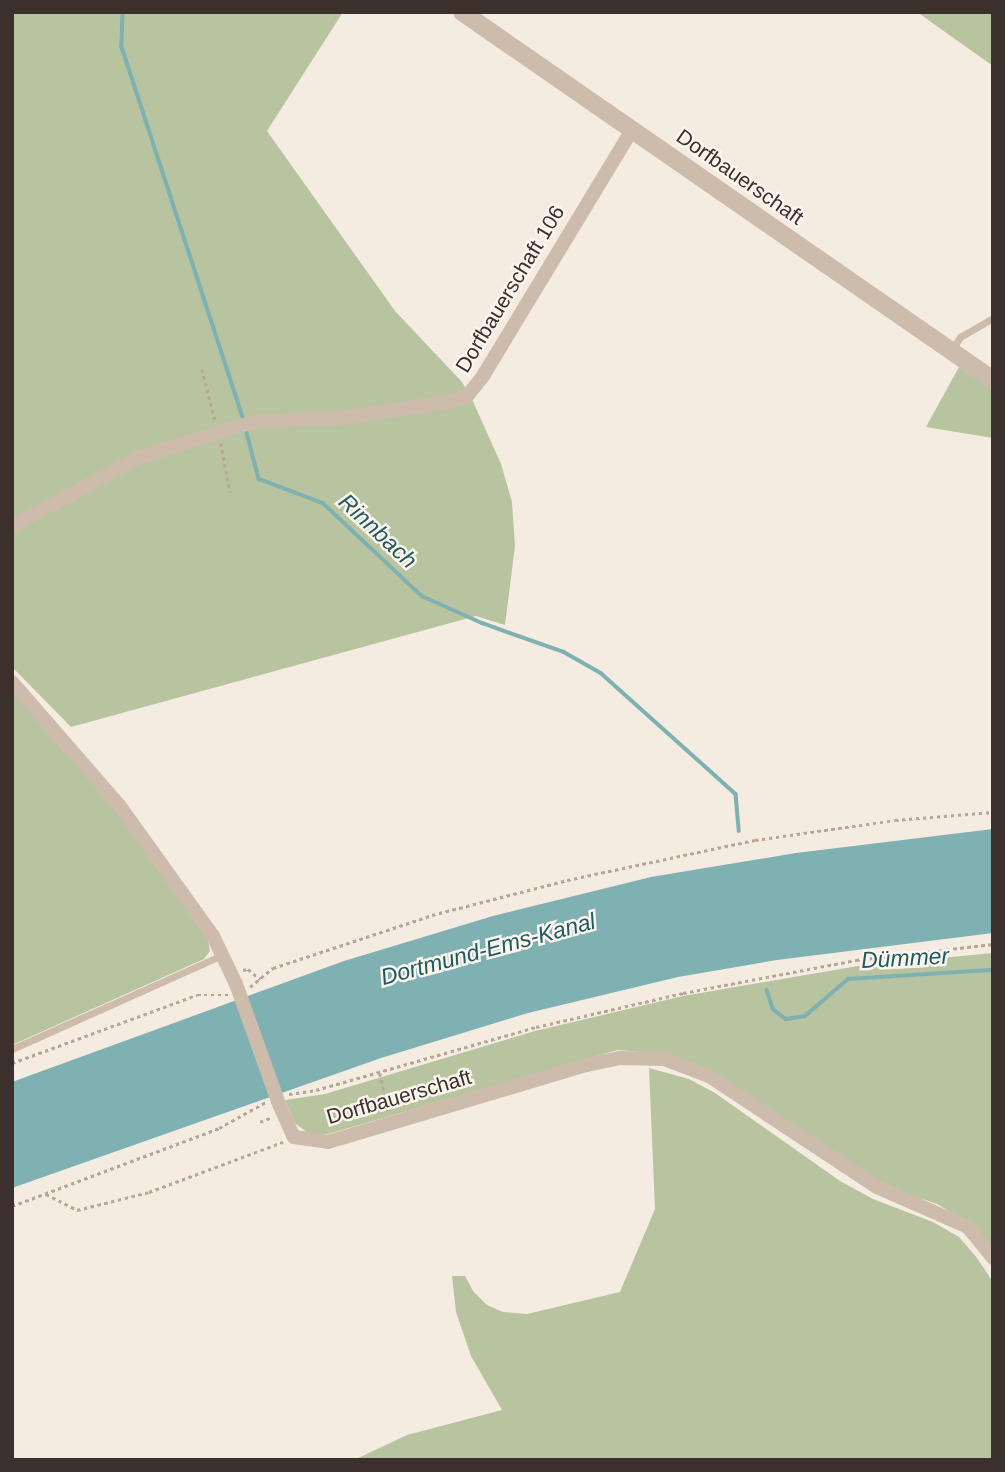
<!DOCTYPE html>
<html>
<head>
<meta charset="utf-8">
<style>
	body { margin:0 }
	#map { position:relative; width:1005px; height:1472px; overflow:hidden; background:#f4ebe1; font-family:Helvetica,sans-serif }
	div>[style] { position:absolute }
	[style*='--x'] { left:calc(var(--x)*1px); top:calc(var(--y)*1px); width:calc(var(--w)*1px); rotate:calc(var(--a)*1deg) }
	.green>* { inset:0; background:#b8c4a0 }
	.water>* { inset:0; background:#7fb0b2 }
	.stream>* { height:3.5px; margin:-1.75px; padding:0 1.75px; transform-origin:1.75px; border-radius:1.75px; background:#7fb0b2 }
	.path>* { height:2.5px; margin-top:-1.25px; transform-origin:0; background:repeating-linear-gradient(90deg,#b9a596 0 3.5px,transparent 0 7px) }
	.service>* { height:7px; margin:-3.5px; padding:0 3.5px; transform-origin:3.5px; border-radius:3.5px; background:#cdbbac }
	.minor>* { height:14px; margin:-7px; padding:0 7px; transform-origin:7px; border-radius:7px; background:#cdbbac }
	.tertiary>* { height:18px; margin:-9px; padding:0 9px; transform-origin:9px; border-radius:9px; background:#cdbbac }
	.minor-bridge>* { height:14px; margin:-7px; padding:0 7px; transform-origin:7px; border-radius:7px; background:#cdbbac }
	span { translate:-50% -50%; white-space:nowrap; text-align:center; line-height:1.15; -webkit-text-stroke:5px #fbf5ee; paint-order:stroke }
	.street-label { font-size:21px; color:#3b302b }
	.water-label { font-size:23px; color:#1f5a5e; font-style:italic }
	.frame { position:absolute; inset:0; border:14px solid #3b302b; pointer-events:none }
</style>
</head>
<body>
<div id="map">
	<div class="green">
		<div style="clip-path:polygon(12px 12px,343px 12px,267px 131px,395px 311px,462px 382px,471px 397px,501px 464px,512px 502px,515px 546px,505px 625px,476px 616px,71px 727px,12px 667px)"></div>
		<div style="clip-path:polygon(917px 12px,993px 12px,993px 66px)"></div>
		<div style="clip-path:polygon(959px 367px,993px 390px,993px 438px,926px 427px)"></div>
		<div style="clip-path:polygon(12px 691px,115px 809px,208px 940px,210px 951px,204px 959px,12px 1045px)"></div>
		<div style="clip-path:polygon(993px 953px,993px 1249px,966px 1221px,937px 1204px,878px 1184px,664px 1054px,618px 1050px,328px 1134px,309px 1134px,295px 1123px,285px 1100px,325px 1094px,535px 1031px,683px 996px,858px 966px)"></div>
		<div style="clip-path:polygon(649px 1068px,689px 1079px,715px 1093px,840px 1181px,873px 1199px,933px 1222px,959px 1237px,977px 1258px,993px 1282px,993px 1460px,354px 1460px,407px 1435px,502px 1410px,471px 1356px,456px 1312px,452px 1276px,465px 1276px,473px 1291px,487px 1305px,503px 1312px,527px 1314px,620px 1292px,655px 1209px)"></div>
	</div>
	<div class="water">
		<div style="clip-path:polygon(993px 829px,993px 933px,777px 960px,678px 977px,528px 1013px,381px 1058px,12px 1188px,12px 1082px,344px 961px,493px 916px,651px 877px,796px 853px)"></div>
	</div>
	<div class="stream">
		<div style="--x:123;--y:12;--w:35;--a:92"></div>
		<div style="--x:122;--y:47;--w:393;--a:71.9"></div>
		<div style="--x:246;--y:429;--w:52;--a:75.4"></div>
		<div style="--x:259;--y:479;--w:68;--a:20.6"></div>
		<div style="--x:323;--y:503;--w:136;--a:43.2"></div>
		<div style="--x:422;--y:596;--w:66;--a:24.2"></div>
		<div style="--x:482;--y:623;--w:87;--a:19.5"></div>
		<div style="--x:564;--y:652;--w:43;--a:29.6"></div>
		<div style="--x:601;--y:673;--w:181;--a:41.9"></div>
		<div style="--x:736;--y:794;--w:37;--a:85"></div>
		<div style="--x:767;--y:990;--w:20;--a:72"></div>
		<div style="--x:773;--y:1009;--w:16;--a:38"></div>
		<div style="--x:786;--y:1019;--w:19;--a:-9"></div>
		<div style="--x:805;--y:1016;--w:57;--a:-40.7"></div>
		<div style="--x:848;--y:979;--w:145;--a:-3.6"></div>
	</div>
	<div class="path">
		<div style="--x:202;--y:369;--w:53;--a:75.7"></div>
		<div style="--x:221;--y:443;--w:50;--a:79.6"></div>
		<div style="--x:243;--y:970;--w:5;--a:-11"></div>
		<div style="--x:248;--y:969;--w:16;--a:40"></div>
		<div style="--x:250;--y:987;--w:30;--a:-40"></div>
		<div style="--x:273;--y:968;--w:168;--a:-18.4"></div>
		<div style="--x:432;--y:915;--w:139;--a:-14.5"></div>
		<div style="--x:567;--y:880;--w:192;--a:-12"></div>
		<div style="--x:755;--y:840;--w:141;--a:-8.1"></div>
		<div style="--x:895;--y:820;--w:98;--a:-4.7"></div>
		<div style="--x:12;--y:1063;--w:197;--a:-20.2"></div>
		<div style="--x:197;--y:995;--w:31;--a:0"></div>
		<div style="--x:380;--y:1073;--w:39;--a:77"></div>
		<div style="--x:289;--y:1094;--w:27;--a:-8"></div>
		<div style="--x:316;--y:1090;--w:229;--a:-16"></div>
		<div style="--x:536;--y:1027;--w:151;--a:-13"></div>
		<div style="--x:683;--y:993;--w:176;--a:-10.8"></div>
		<div style="--x:856;--y:960;--w:138;--a:-6.7"></div>
		<div style="--x:260;--y:1122;--w:11;--a:-22"></div>
		<div style="--x:46;--y:1194;--w:35;--a:27"></div>
		<div style="--x:77;--y:1210;--w:74;--a:-14"></div>
		<div style="--x:149;--y:1192;--w:143;--a:-20.5"></div>
		<div style="--x:12;--y:1206;--w:221;--a:-20.6"></div>
		<div style="--x:219;--y:1128;--w:54;--a:-29"></div>
	</div>
	<div class="service">
		<div style="--x:951;--y:351;--w:17;--a:-57"></div>
		<div style="--x:960;--y:337;--w:38;--a:-30"></div>
		<div style="--x:12;--y:1049;--w:230;--a:-24.1"></div>
	</div>
	<div class="minor">
		<div style="--x:12;--y:526;--w:144;--a:-28.2"></div>
		<div style="--x:139;--y:458;--w:97;--a:-18.1"></div>
		<div style="--x:231;--y:428;--w:29;--a:-14"></div>
		<div style="--x:259;--y:421;--w:84;--a:-2"></div>
		<div style="--x:343;--y:418;--w:107;--a:-8.6"></div>
		<div style="--x:449;--y:402;--w:19;--a:-18"></div>
		<div style="--x:467;--y:396;--w:26;--a:-51"></div>
		<div style="--x:483;--y:376;--w:288;--a:-58.8"></div>
		<div style="--x:12;--y:682;--w:163;--a:49"></div>
		<div style="--x:119;--y:805;--w:161;--a:54.3"></div>
		<div style="--x:213;--y:936;--w:53;--a:64.4"></div>
		<div style="--x:279;--y:1104;--w:36;--a:66"></div>
		<div style="--x:294;--y:1137;--w:34;--a:8"></div>
		<div style="--x:328;--y:1142;--w:270;--a:-16.6"></div>
		<div style="--x:587;--y:1065;--w:33;--a:-12"></div>
		<div style="--x:619;--y:1058;--w:45;--a:1.3"></div>
		<div style="--x:664;--y:1059;--w:48;--a:20.7"></div>
		<div style="--x:709;--y:1076;--w:201;--a:33.5"></div>
		<div style="--x:877;--y:1187;--w:99;--a:23.7"></div>
		<div style="--x:968;--y:1227;--w:40;--a:51"></div>
	</div>
	<div class="tertiary">
		<div style="--x:462;--y:12;--w:646;--a:34.72"></div>
	</div>
	<div class="minor-bridge">
		<div style="--x:236;--y:984;--w:127;--a:70.3"></div>
	</div>
	<div class="street-label">
		<span style="left:740px;top:177px;rotate:35deg">Dorfbauerschaft</span>
		<span style="left:510px;top:289px;rotate:-59deg">Dorfbauerschaft 106</span>
		<span style="left:399px;top:1097px;rotate:-16deg">Dorfbauerschaft</span>
	</div>
	<div class="water-label">
		<span style="left:378px;top:531px;rotate:43deg">Rinnbach</span>
		<span style="left:488px;top:949px;rotate:-15deg">Dortmund-Ems-Kanal</span>
		<span style="left:905px;top:958px;rotate:-3deg">Dümmer</span>
	</div>
	<div class="frame"></div>
</div>
</body>
</html>
